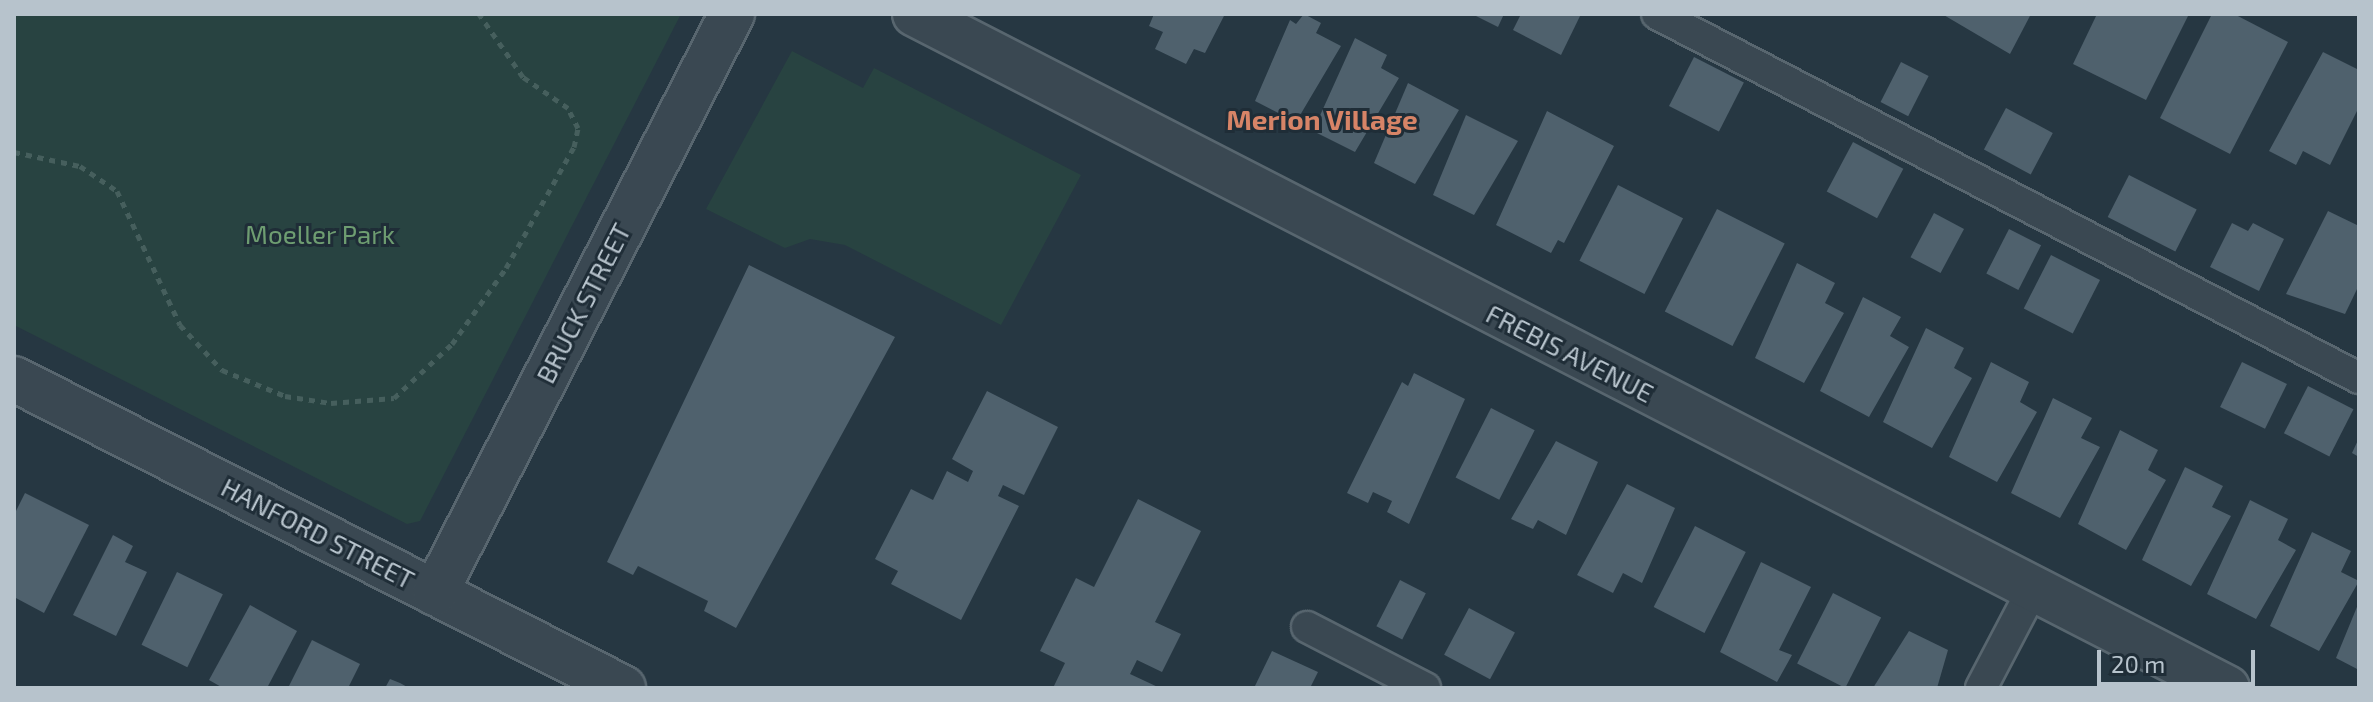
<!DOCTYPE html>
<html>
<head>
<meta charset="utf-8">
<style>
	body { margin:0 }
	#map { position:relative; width:2373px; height:702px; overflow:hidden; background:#263742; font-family:"Exo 2",sans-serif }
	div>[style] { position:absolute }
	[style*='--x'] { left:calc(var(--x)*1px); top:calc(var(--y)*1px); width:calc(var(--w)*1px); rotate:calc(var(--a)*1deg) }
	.green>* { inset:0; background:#284341 }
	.building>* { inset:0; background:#4f616d; transform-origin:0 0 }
	.path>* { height:5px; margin-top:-2.5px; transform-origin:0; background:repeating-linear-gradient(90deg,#465f5d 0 6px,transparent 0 12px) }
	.roads { filter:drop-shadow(2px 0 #58666f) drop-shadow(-2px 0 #58666f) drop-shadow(0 2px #58666f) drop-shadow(0 -2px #58666f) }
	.service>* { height:30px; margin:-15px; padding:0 15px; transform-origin:15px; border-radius:15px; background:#3a4852 }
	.minor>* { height:44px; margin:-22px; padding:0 22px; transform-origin:22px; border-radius:22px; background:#3a4852 }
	span { translate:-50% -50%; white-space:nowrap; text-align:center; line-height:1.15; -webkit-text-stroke:6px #1f2d37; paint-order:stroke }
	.park-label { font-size:26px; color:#6e9d71 }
	.street-label { font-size:26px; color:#b7c3cc }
	.neighbourhood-label { font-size:28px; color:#d78467; font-weight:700 }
	.frame { position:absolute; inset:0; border:16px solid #b7c3cc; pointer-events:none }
	.scale { position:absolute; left:2097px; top:650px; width:158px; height:36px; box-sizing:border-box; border:4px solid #b7c3cc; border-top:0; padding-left:10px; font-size:24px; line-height:28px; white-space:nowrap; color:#b7c3cc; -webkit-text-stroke:6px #1f2d37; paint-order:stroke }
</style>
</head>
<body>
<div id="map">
	<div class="green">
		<div style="clip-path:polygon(14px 14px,681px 14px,420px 521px,407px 524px,14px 325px)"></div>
		<div style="clip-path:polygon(792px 51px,863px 88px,874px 68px,1081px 175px,1001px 325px,845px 245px,810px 239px,785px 248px,706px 209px)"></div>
	</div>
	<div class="building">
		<div style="clip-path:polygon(1154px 14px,1225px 14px,1205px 53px,1194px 49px,1186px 64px,1155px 49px,1163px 32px,1149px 26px)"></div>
		<div style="clip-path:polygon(1304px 14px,1321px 23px,1316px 33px,1341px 46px,1296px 122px,1255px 101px,1290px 20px,1296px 24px)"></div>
		<div style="clip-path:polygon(1472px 14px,1504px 14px,1498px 27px)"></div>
		<div style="clip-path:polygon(1521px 14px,1581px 14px,1561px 55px,1513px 30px)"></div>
		<div style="clip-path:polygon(1942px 14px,2031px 14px,2010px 54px)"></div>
		<div style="clip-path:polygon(2097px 14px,2189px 14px,2146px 100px,2073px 64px)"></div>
		<div style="clip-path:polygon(2212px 14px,2234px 14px,2288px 42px,2230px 154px,2160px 118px)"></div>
		<div style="clip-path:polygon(1355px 38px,1387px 55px,1381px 68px,1399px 78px,1355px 152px,1313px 131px)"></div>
		<div style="clip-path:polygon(2323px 52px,2359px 70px,2359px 107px,2330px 165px,2303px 151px,2296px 165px,2269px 151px)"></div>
		<div style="left:1694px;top:57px;width:56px;height:55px;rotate:27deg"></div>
		<div style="left:1901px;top:62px;width:31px;height:45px;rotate:27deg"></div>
		<div style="clip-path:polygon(1408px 83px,1459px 110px,1415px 184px,1374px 163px)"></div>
		<div style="left:2006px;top:108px;width:53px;height:47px;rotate:28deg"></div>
		<div style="clip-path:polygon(1547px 111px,1614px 146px,1564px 243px,1558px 240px,1551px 253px,1496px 225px)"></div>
		<div style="clip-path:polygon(1466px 115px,1518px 141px,1474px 215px,1433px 195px)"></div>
		<div style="left:1853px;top:142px;width:57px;height:56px;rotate:28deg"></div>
		<div style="left:2129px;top:175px;width:76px;height:47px;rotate:27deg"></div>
		<div style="left:1618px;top:185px;width:73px;height:85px;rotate:27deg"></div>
		<div style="left:1717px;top:209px;width:76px;height:115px;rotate:27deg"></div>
		<div style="clip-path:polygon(2328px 211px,2359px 226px,2359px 285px,2345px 314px,2286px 294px)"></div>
		<div style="left:1934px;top:213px;width:34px;height:50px;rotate:28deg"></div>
		<div style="clip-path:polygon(2232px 223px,2248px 231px,2253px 223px,2284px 239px,2259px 291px,2210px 267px)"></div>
		<div style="left:2009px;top:229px;width:36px;height:50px;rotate:27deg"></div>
		<div style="left:2051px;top:255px;width:55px;height:60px;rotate:27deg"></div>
		<div style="clip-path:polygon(1797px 263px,1835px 283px,1825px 303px,1844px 313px,1804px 383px,1755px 358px)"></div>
		<div style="clip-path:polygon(749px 265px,895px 337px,736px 628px,704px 611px,708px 601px,638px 566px,633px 575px,607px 562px)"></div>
		<div style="clip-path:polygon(1863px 297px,1901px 317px,1890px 336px,1909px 347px,1869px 417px,1820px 391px)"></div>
		<div style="clip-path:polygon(1926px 328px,1964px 348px,1954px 368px,1972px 378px,1932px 448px,1883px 422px)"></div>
		<div style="clip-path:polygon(1991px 362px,2029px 382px,2020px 402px,2037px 412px,1997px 482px,1949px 457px)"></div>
		<div style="left:2242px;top:362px;width:50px;height:50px;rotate:26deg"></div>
		<div style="clip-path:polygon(1414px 373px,1465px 399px,1409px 524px,1387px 512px,1392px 501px,1373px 492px,1368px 503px,1347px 493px,1402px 382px,1408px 386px)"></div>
		<div style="left:2308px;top:386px;width:51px;height:53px;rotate:27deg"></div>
		<div style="clip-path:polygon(987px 391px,1058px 427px,1024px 495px,1003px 485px,998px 496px,1019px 506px,961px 620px,891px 584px,898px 571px,875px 559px,911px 489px,933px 500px,947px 471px,968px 482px,973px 471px,952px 459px)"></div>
		<div style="clip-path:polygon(2053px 398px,2092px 418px,2081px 438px,2100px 447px,2060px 518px,2011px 493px)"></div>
		<div style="left:1491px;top:408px;width:49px;height:78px;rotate:27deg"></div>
		<div style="clip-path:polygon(2120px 430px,2158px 450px,2148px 470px,2166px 480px,2126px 550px,2078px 524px)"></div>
		<div style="clip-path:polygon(2359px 438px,2359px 457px,2352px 453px)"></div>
		<div style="clip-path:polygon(1556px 441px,1598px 462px,1566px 535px,1538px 520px,1533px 529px,1511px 519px)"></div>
		<div style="clip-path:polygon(2185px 467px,2223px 486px,2212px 507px,2231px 516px,2191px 586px,2142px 560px)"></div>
		<div style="clip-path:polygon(1627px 484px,1675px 508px,1642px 583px,1623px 573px,1613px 593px,1577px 575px)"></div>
		<div style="clip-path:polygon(25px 493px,89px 525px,44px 613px,14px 597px,14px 515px)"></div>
		<div style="clip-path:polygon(1138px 499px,1201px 531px,1155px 622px,1181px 634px,1162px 672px,1137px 660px,1130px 674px,1160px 688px,1053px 688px,1065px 663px,1040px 651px,1076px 578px,1094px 587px)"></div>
		<div style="clip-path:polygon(2250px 500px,2288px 519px,2278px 540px,2296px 550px,2256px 619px,2207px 594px)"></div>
		<div style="left:1695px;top:526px;width:57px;height:91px;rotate:27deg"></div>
		<div style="clip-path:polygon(2312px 532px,2351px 551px,2341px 572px,2359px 581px,2319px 651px,2270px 626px)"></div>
		<div style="clip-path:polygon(113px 535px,133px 546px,125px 562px,147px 572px,116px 636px,73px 615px)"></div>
		<div style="clip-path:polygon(1761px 562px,1811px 587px,1779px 650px,1792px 655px,1777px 682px,1720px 652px)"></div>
		<div style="left:177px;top:572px;width:51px;height:81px;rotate:26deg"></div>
		<div style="left:1400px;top:580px;width:29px;height:52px;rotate:27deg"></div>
		<div style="left:1833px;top:593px;width:54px;height:79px;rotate:27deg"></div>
		<div style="clip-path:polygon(2359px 602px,2359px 670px,2336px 658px)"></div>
		<div style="clip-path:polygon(250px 605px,297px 631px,267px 688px,223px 688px,209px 680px)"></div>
		<div style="left:1469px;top:608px;width:52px;height:53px;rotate:28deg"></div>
		<div style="clip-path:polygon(1909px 631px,1948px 650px,1937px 688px,1873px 688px)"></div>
		<div style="clip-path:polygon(312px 640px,360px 664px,348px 688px,288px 688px)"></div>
		<div style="clip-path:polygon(1272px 651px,1318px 672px,1310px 688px,1254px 688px)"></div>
		<div style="clip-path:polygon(390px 679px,400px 683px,409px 688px,385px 688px)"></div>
	</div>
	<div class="path">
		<div style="--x:14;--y:152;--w:67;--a:12"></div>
		<div style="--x:80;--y:166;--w:45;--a:34"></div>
		<div style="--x:117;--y:191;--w:148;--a:64.8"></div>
		<div style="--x:180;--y:325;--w:62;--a:47"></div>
		<div style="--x:222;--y:370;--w:68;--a:22.4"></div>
		<div style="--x:285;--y:396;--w:47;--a:8.7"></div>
		<div style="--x:331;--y:403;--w:63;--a:-4.5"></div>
		<div style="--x:394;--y:398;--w:79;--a:-43"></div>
		<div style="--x:452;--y:344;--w:93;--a:-54.6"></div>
		<div style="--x:506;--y:268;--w:139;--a:-60.7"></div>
		<div style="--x:574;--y:147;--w:19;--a:-78"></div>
		<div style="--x:578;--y:128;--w:22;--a:-117"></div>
		<div style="--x:568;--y:108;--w:55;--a:-145.4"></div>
		<div style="--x:523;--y:77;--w:77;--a:-124.9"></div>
	</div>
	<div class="roads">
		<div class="service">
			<div style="--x:1657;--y:14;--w:791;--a:27.41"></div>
			<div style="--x:1307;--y:627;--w:133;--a:27.3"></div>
			<div style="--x:1981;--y:688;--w:112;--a:-62.3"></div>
		</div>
		<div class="minor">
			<div style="--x:915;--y:14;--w:1475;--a:27.19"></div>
			<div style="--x:14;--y:379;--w:683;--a:26.9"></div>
			<div style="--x:435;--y:593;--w:651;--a:-62.84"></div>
		</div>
	</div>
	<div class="park-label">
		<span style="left:320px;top:234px">Moeller Park</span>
	</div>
	<div class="street-label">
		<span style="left:583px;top:303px;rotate:-63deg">BRUCK STREET</span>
		<span style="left:1570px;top:353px;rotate:27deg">FREBIS AVENUE</span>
		<span style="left:318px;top:533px;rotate:27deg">HANFORD STREET</span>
	</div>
	<div class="neighbourhood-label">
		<span style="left:1322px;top:119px">Merion Village</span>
	</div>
	<div class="frame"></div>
	<div class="scale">20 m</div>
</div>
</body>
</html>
